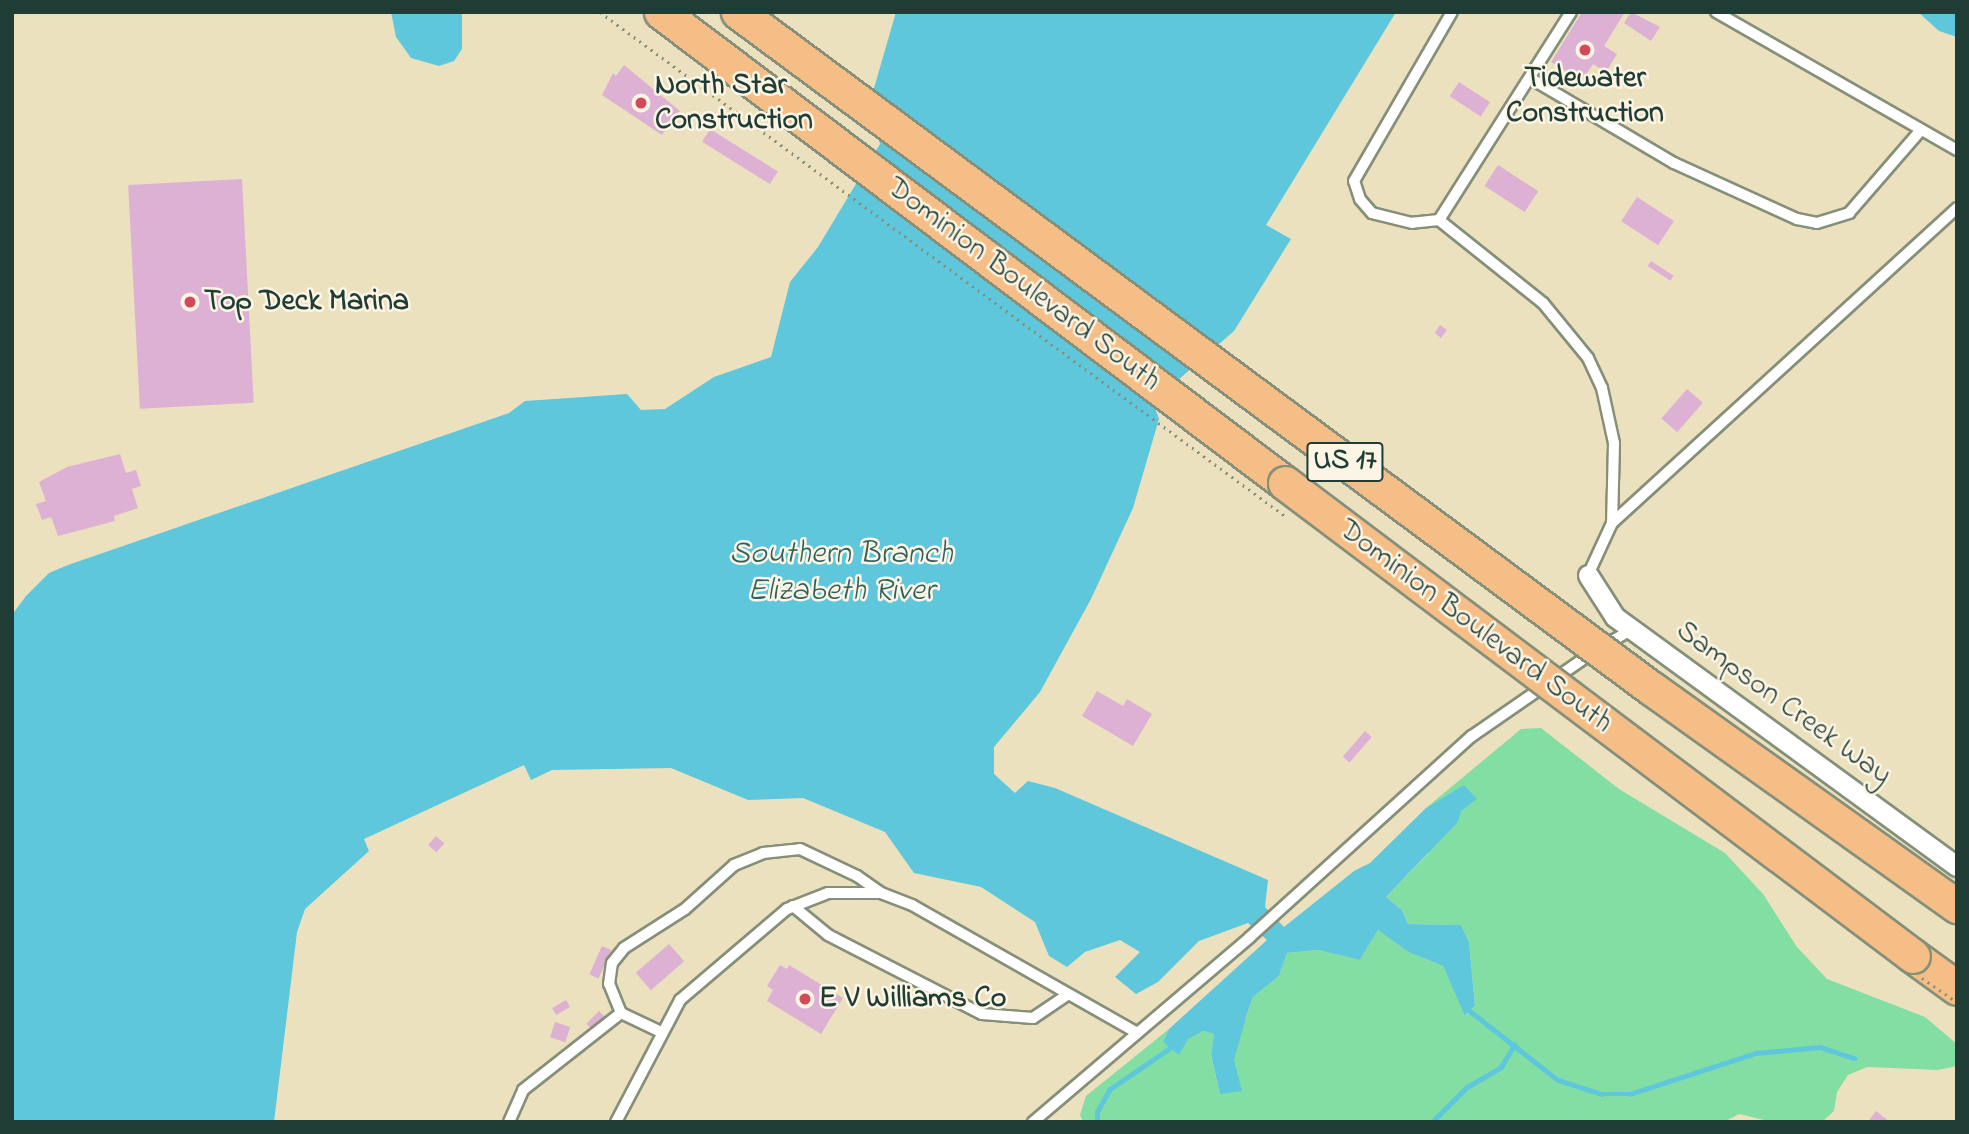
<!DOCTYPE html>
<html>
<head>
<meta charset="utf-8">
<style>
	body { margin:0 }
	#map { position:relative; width:1969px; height:1134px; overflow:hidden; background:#ebe1be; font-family:"Indie Flower",sans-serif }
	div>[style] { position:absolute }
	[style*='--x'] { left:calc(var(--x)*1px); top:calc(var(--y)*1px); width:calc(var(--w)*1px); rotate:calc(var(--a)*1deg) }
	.green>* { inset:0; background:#83dea4 }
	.water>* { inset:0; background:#5fc7dc }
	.pier>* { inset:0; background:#ebe1be; transform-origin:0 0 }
	.stream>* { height:4.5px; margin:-2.25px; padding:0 2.25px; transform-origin:2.25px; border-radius:2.25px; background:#5fc7dc }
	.building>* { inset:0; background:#ddb1d4; transform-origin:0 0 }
	.roads { filter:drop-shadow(2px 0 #858f79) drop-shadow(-2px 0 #858f79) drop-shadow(0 2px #858f79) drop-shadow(0 -2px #858f79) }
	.service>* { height:10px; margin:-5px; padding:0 5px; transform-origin:5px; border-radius:5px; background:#fff }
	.minor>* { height:19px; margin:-9.5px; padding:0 9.5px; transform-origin:9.5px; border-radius:9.5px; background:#fff }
	.motorway>* { height:33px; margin:-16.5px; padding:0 16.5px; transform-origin:16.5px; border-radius:16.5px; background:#f6be87 }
	.path-bridge>* { height:2.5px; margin-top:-1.25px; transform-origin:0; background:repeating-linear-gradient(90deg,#858f79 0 2px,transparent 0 7px) }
	.bridges { filter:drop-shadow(2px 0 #858f79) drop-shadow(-2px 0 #858f79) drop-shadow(0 2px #858f79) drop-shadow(0 -2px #858f79) }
	.motorway-bridge>* { height:33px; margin:-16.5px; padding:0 16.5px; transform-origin:16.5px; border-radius:16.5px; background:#f6be87 }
	.dots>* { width:19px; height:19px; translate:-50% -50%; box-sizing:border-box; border:4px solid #fcf5e5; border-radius:50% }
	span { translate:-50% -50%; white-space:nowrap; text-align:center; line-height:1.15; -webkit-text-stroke:5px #fcf5e5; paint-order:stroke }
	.shield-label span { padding:2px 5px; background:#fcf5e5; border:2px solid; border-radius:5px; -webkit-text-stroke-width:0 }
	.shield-label { font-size:28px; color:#1f3d34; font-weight:700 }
	.poi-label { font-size:30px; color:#1f3d34; font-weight:700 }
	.left { translate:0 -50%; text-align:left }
	.street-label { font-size:30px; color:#1f3d34 }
	.water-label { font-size:32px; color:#2f605e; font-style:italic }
	.frame { position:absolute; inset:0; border:14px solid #1f3d34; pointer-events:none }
</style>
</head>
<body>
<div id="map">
	<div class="green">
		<div style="clip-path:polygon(1541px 728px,1619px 789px,1725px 853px,1763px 894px,1797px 947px,1827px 979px,1925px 1017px,1957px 1044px,1957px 1066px,1938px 1070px,1867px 1067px,1848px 1075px,1837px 1092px,1834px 1111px,1822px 1122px,1772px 1122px,1739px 1114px,1724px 1122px,1083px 1122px,1080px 1115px,1086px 1096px,1169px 1029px,1163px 1042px,1203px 1031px,1214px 1034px,1211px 1056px,1220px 1094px,1253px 997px,1279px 976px,1287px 953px,1318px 950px,1360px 960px,1378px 930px,1408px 952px,1443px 966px,1466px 1016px,1475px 1004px,1469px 942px,1461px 925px,1408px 924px,1402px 910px,1386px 897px,1428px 854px,1464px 786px,1426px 808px,1521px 729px)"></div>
	</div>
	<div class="water">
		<div style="clip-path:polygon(391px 12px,462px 12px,462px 49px,454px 61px,439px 66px,411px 58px,396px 37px)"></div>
		<div style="clip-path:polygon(896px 12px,1396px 12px,1266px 225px,1291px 239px,1234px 331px,1153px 402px,1159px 419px,1133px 508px,1091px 599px,1040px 692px,994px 747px,994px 774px,1015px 793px,1028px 781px,1055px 788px,1268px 880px,1265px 907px,1284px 927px,1354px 871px,1370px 863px,1426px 808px,1464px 785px,1477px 799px,1461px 811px,1458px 822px,1386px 897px,1402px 910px,1408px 924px,1461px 925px,1469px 942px,1475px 1005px,1465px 1016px,1443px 966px,1408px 952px,1378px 930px,1360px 960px,1318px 950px,1287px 953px,1279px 976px,1253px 997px,1247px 1014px,1234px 1060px,1242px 1091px,1220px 1094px,1211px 1055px,1214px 1034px,1203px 1031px,1188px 1039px,1179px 1055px,1163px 1042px,1169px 1029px,1267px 940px,1248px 923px,1199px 941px,1158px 982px,1136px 994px,1115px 977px,1140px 952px,1120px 940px,1085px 952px,1067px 967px,1049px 956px,1035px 922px,981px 887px,914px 873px,885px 832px,803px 798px,748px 800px,671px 768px,552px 770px,531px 780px,524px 765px,364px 839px,369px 851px,305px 909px,297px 932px,274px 1122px,12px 1122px,12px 615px,26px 596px,49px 573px,68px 565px,509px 413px,525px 401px,627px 394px,641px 410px,665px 409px,714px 377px,771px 357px,790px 282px,818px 247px,880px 144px,870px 102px)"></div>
		<div style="clip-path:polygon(1918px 12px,1957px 12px,1957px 37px,1939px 31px)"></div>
	</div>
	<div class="pier">
		<div style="left:483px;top:418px;width:3px;height:336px;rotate:72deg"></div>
	</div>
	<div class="stream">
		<div style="--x:1470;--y:1011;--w:112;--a:38.1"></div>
		<div style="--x:1558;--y:1080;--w:46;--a:17.7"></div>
		<div style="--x:1602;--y:1094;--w:28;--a:0"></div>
		<div style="--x:1630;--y:1094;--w:133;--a:-18"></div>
		<div style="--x:1756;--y:1053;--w:64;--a:-5.4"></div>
		<div style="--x:1820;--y:1047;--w:36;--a:18"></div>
		<div style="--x:1097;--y:1122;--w:10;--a:-90"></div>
		<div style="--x:1097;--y:1112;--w:26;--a:-61"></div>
		<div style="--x:1110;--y:1089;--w:73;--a:-34.3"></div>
		<div style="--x:1432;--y:1122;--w:49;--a:-45"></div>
		<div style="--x:1467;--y:1087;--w:39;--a:-30"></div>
		<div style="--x:1501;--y:1067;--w:26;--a:-59"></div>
	</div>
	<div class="building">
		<div style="clip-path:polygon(1582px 12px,1625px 12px,1604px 46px,1617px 54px,1606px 72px,1593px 64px,1582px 81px,1551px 62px)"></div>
		<div style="clip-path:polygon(1631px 12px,1660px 27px,1651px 41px,1624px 23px)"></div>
		<div style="clip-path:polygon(624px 65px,680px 111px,662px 135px,602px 95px,613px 73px,616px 76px)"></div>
		<div style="left:1459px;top:82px;width:37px;height:17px;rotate:33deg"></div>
		<div style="left:710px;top:129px;width:80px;height:15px;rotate:32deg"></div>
		<div style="left:1498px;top:165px;width:48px;height:25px;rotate:33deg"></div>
		<div style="left:242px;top:179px;width:224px;height:114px;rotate:87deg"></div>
		<div style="left:1637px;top:197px;width:44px;height:29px;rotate:33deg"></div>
		<div style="left:1651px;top:261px;width:27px;height:6px;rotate:33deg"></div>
		<div style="clip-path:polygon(1440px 325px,1447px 330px,1441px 338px,1435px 333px)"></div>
		<div style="left:1687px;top:389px;width:21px;height:39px;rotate:41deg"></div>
		<div style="clip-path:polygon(120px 454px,126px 473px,136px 470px,141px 486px,132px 489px,138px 508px,114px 516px,115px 521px,58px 536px,51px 517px,42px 520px,36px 504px,46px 501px,39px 482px,67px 467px)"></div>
		<div style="clip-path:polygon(1097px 691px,1123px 706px,1127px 699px,1152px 714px,1133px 746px,1082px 716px)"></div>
		<div style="left:1365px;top:731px;width:9px;height:34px;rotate:41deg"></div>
		<div style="left:436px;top:836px;width:11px;height:12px;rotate:41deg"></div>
		<div style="left:669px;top:944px;width:23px;height:44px;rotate:49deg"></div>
		<div style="left:602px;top:946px;width:10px;height:31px;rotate:24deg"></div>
		<div style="clip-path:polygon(780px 965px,787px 969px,789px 965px,843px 998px,821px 1034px,767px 1001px,773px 990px,767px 986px)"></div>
		<div style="left:566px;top:1000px;width:8px;height:16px;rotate:60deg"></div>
		<div style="left:599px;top:1011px;width:8px;height:18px;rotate:45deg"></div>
		<div style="left:555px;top:1022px;width:16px;height:16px;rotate:18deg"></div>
		<div style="clip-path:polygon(1876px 1111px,1890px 1122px,1868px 1122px)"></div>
	</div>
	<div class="roads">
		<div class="service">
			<div style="--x:1571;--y:12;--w:246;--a:122.4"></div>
			<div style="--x:1439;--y:220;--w:133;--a:38.6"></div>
			<div style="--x:1543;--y:303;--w:71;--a:50.7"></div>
			<div style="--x:1588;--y:358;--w:33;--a:65"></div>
			<div style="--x:1602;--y:388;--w:56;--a:77.7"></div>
			<div style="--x:1614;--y:443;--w:80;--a:91.4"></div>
			<div style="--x:1716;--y:12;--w:278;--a:29.8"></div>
			<div style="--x:1530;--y:78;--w:167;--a:30.6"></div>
			<div style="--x:1674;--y:163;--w:135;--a:24.5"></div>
			<div style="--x:1797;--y:219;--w:20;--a:11"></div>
			<div style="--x:1817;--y:223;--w:34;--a:-17"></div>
			<div style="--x:1849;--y:213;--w:110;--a:-49.1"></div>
			<div style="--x:1439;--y:220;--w:27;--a:174"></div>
			<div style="--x:1412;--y:223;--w:41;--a:-166"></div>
			<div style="--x:1372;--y:213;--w:18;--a:-131"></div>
			<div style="--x:1360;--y:199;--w:19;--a:-108"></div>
			<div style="--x:1354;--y:181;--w:195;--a:-59.9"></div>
			<div style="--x:1588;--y:575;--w:57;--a:-65.2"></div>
			<div style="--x:1612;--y:523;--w:467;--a:-42.4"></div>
			<div style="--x:1605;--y:645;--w:30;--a:-30"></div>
			<div style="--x:793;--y:906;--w:45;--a:39.6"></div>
			<div style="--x:828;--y:935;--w:173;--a:27.2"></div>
			<div style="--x:982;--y:1014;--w:51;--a:4.5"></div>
			<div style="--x:1033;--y:1018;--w:40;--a:-34"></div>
			<div style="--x:621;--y:1013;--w:31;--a:-112"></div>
			<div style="--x:609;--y:984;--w:21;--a:-82"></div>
			<div style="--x:612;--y:963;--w:19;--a:-51"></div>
			<div style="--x:624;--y:948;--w:72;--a:-32.6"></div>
			<div style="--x:685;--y:909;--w:66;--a:-41.9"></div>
			<div style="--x:734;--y:865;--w:31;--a:-22"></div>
			<div style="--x:763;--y:853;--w:37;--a:-6"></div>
			<div style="--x:800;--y:849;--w:63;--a:25.3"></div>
			<div style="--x:857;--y:876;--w:28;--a:35"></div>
			<div style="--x:509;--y:1122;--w:35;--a:-66"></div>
			<div style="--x:523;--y:1090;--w:125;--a:-38.2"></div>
			<div style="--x:621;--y:1013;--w:44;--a:25.4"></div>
			<div style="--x:616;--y:1122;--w:138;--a:-62.3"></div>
			<div style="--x:680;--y:1000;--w:140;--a:-40.4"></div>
			<div style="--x:787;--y:909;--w:44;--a:-21.3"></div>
			<div style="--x:828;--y:893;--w:53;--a:0"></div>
			<div style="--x:881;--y:893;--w:33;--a:21"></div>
			<div style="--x:912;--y:905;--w:259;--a:29.6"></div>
			<div style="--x:1033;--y:1122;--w:285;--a:-40.4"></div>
			<div style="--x:1250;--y:937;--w:299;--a:-42.2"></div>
			<div style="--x:1472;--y:736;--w:146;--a:-34.7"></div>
		</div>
		<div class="minor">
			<div style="--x:1588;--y:575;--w:50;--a:57.3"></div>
			<div style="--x:1615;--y:617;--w:423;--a:36.1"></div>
		</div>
		<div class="motorway">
			<div style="--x:661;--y:12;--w:782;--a:37.05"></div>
			<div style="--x:1913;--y:956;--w:54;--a:36"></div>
		</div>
	</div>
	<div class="path-bridge">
		<div style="--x:600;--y:12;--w:850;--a:36.34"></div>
		<div style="--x:1922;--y:978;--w:42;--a:34.4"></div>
	</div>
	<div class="bridges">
		<div class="motorway-bridge">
			<div style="--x:738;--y:12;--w:1136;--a:36.52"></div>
			<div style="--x:1651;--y:688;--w:376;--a:35.5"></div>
			<div style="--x:1285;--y:483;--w:786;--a:36.99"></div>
		</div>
	</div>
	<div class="dots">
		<div style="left:1585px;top:50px;background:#d1495b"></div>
		<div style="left:641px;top:103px;background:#d1495b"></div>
		<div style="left:190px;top:302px;background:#d1495b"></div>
		<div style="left:805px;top:999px;background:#d1495b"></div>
	</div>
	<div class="shield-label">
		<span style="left:1345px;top:462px">US 17</span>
	</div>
	<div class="poi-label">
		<span style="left:1585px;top:96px">Tidewater<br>Construction</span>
		<span class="left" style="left:655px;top:103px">North Star<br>Construction</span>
		<span class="left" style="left:204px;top:302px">Top Deck Marina</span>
		<span class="left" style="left:819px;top:999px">E V Williams Co</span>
	</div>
	<div class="street-label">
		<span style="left:1023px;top:285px;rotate:37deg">Dominion Boulevard South</span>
		<span style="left:1475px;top:627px;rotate:37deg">Dominion Boulevard South</span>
		<span style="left:1783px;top:704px;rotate:36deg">Sampson Creek Way</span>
	</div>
	<div class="water-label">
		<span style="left:841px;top:574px">Southern Branch<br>Elizabeth River</span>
	</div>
	<div class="frame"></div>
</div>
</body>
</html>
